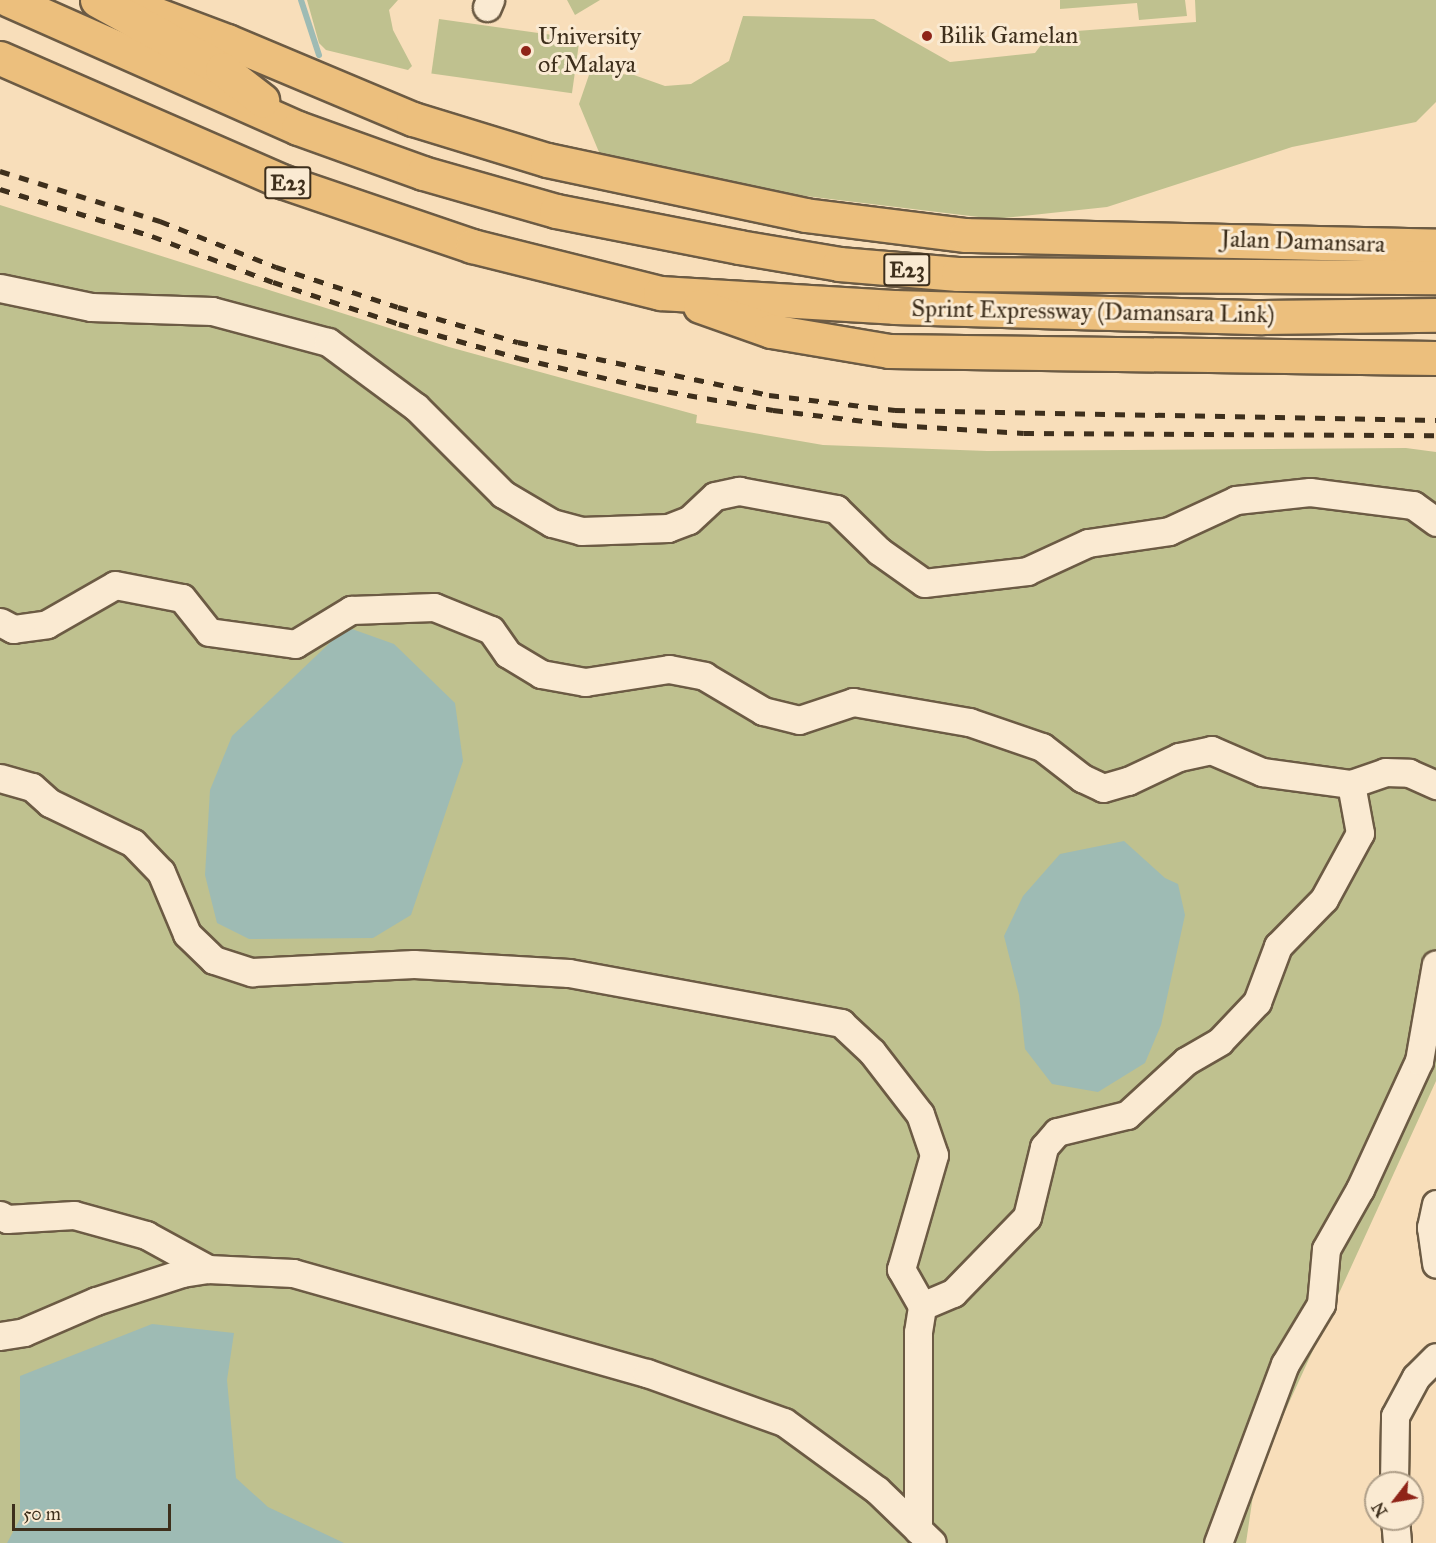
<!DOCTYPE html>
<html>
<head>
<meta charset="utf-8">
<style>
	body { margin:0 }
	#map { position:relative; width:1436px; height:1543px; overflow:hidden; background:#f8deba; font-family:"IM FELL Great Primer",serif }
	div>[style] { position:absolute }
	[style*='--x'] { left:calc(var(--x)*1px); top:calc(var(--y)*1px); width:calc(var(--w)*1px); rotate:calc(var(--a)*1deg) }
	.green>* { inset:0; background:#bfc18f; transform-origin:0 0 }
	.water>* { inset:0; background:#9ebbb4 }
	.stream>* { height:6px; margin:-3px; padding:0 3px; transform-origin:3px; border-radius:3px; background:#9ebbb4 }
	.roads { filter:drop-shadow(2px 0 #6c5b44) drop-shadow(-2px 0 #6c5b44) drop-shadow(0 2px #6c5b44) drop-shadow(0 -2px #6c5b44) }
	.minor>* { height:27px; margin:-13.5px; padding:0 13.5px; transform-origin:13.5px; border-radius:13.5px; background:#faead2 }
	.major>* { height:33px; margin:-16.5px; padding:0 16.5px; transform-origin:16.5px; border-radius:16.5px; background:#ecbf7d }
	.highway>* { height:33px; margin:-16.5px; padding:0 16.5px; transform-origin:16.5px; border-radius:16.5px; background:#ecbf7d }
	.rail>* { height:4.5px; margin-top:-2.25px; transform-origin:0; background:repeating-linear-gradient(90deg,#3e2f1c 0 10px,transparent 0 20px) }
	.dots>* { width:16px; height:16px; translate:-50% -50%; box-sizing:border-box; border:3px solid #faead2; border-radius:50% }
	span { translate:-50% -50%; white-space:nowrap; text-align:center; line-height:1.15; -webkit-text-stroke:6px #faead2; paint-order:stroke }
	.shield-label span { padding:2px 4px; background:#faead2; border:2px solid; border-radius:4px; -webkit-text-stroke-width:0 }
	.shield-label { font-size:22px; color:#3e2f1c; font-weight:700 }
	.poi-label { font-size:24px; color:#3e2f1c }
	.left { translate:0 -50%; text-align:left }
	.street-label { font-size:24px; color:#3e2f1c }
	.north { position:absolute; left:1364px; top:1471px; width:60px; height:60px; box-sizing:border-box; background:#faead2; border:2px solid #af9f89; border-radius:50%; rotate:239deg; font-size:16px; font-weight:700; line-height:24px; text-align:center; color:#3e2f1c }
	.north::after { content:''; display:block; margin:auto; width:21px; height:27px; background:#8f2418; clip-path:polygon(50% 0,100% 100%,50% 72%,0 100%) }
	.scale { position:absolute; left:12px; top:1504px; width:159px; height:27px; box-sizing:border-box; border:3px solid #3e2f1c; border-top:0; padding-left:8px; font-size:18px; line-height:21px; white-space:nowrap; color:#3e2f1c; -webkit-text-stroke:4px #faead2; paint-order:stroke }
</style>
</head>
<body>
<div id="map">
	<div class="green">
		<div style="clip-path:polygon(307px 0,398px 0,389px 10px,393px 30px,412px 66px,408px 70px,326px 50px,319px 43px)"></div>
		<div style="clip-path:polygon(567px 0,600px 0,575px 15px)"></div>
		<div style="clip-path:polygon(1060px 0,1185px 0,1187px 16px,1139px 20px,1137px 3px,1060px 9px)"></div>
		<div style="clip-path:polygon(1195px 0,1436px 0,1436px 102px,1416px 122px,1292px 147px,1107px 207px,995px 219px,764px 191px,601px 157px,579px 104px,590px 72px,634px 75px,665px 86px,691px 84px,729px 61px,743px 16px,874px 19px,950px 62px,1035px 53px,1050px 33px,1196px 22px)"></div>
		<div style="left:439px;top:19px;width:142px;height:55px;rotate:8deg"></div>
		<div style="clip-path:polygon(0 205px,449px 347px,697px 415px,696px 423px,823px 445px,987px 451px,1406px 448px,1436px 452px,1436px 1081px,1256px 1475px,1246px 1543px,0 1543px)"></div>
	</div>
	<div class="water">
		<div style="clip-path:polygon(352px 629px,394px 644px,455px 703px,463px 761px,411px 915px,373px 938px,249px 939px,217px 923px,205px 875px,210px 790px,232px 736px,337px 636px)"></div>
		<div style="clip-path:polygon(1124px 841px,1165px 878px,1178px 884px,1185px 915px,1161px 1025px,1145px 1063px,1098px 1092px,1052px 1084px,1025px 1049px,1019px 995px,1004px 936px,1023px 896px,1060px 854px)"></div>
		<div style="clip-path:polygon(152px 1324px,234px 1333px,227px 1380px,236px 1478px,268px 1507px,344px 1543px,7px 1543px,20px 1519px,20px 1376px)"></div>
	</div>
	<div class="stream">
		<div style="--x:301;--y:0;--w:58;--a:71.9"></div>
	</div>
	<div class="roads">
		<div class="minor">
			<div style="--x:487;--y:7;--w:8;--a:-67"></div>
			<div style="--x:0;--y:288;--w:93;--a:11.8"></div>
			<div style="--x:91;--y:307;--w:121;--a:1.9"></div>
			<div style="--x:212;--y:311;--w:120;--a:15"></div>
			<div style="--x:328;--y:342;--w:109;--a:36.5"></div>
			<div style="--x:416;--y:407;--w:123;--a:45"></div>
			<div style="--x:503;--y:494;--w:57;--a:30.6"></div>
			<div style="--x:552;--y:523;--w:30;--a:15"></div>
			<div style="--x:581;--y:531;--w:87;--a:-2"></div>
			<div style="--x:668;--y:528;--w:22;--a:-21"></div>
			<div style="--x:689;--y:520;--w:35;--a:-43"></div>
			<div style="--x:715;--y:496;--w:25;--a:-12"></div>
			<div style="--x:739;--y:491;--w:99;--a:10.5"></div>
			<div style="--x:836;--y:509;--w:60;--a:44.3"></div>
			<div style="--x:879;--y:551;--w:55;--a:35.4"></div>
			<div style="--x:924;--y:583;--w:104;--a:-6.6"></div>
			<div style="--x:1027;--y:571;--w:67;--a:-24.7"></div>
			<div style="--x:1088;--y:543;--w:82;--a:-8.4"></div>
			<div style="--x:1169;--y:531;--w:74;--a:-24.8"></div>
			<div style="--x:1236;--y:500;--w:74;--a:-6.2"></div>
			<div style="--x:1310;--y:492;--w:104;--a:7.2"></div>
			<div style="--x:1413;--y:505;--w:29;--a:36"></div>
			<div style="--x:0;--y:622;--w:15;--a:28"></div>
			<div style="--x:13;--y:629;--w:34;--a:-8"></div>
			<div style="--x:47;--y:624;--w:78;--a:-29.8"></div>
			<div style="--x:115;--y:585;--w:68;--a:11"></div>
			<div style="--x:182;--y:598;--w:43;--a:51.5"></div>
			<div style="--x:209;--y:632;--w:87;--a:7.9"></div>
			<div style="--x:295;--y:644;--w:66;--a:-31.3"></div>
			<div style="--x:351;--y:610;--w:83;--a:-2.1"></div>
			<div style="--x:434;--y:607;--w:61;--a:22"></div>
			<div style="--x:491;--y:630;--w:29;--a:55"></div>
			<div style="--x:508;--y:654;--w:39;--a:31"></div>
			<div style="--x:541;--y:674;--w:45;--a:10.3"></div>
			<div style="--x:585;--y:682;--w:85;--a:-8.8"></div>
			<div style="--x:669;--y:669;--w:36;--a:11"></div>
			<div style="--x:704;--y:676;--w:69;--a:30.7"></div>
			<div style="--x:763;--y:711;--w:37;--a:14"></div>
			<div style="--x:799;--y:720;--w:57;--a:-18.4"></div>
			<div style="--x:853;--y:702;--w:118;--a:9.8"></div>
			<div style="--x:969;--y:722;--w:77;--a:18.9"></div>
			<div style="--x:1042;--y:747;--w:51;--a:37.8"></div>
			<div style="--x:1082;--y:778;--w:23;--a:25"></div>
			<div style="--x:1103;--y:788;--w:26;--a:-16"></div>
			<div style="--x:1128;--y:781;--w:56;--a:-25.2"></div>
			<div style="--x:1179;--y:757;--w:33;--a:-12"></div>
			<div style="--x:1211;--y:750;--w:56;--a:23.3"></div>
			<div style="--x:1262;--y:772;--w:90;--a:7.7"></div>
			<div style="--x:1351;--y:784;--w:36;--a:-19"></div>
			<div style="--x:1385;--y:772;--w:24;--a:2"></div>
			<div style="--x:1409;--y:773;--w:30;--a:24"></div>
			<div style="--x:0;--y:778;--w:33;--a:16"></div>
			<div style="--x:32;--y:787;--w:24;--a:42"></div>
			<div style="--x:50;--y:803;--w:92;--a:25.7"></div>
			<div style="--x:133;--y:843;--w:40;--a:46"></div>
			<div style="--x:161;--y:872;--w:67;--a:67.2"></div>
			<div style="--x:187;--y:934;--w:37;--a:44"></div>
			<div style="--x:214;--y:960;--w:40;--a:18"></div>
			<div style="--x:252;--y:972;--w:162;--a:-2.8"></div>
			<div style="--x:414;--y:964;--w:155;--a:3.3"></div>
			<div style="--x:569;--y:973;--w:277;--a:10.4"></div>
			<div style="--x:841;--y:1023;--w:42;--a:43.1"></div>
			<div style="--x:872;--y:1052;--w:78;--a:52.3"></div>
			<div style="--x:920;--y:1114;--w:43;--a:71.1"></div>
			<div style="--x:934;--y:1155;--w:119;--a:106.1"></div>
			<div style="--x:901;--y:1269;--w:43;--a:60.4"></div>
			<div style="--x:1436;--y:1204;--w:24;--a:102"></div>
			<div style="--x:1431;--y:1227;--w:37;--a:82"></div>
			<div style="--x:0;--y:1215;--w:8;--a:30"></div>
			<div style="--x:7;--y:1219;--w:67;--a:-3.4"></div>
			<div style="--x:74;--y:1215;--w:75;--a:15.5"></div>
			<div style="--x:146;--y:1235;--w:71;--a:28.7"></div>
			<div style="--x:0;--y:1336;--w:24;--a:-9"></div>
			<div style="--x:24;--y:1332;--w:78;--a:-23.3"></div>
			<div style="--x:96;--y:1301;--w:90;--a:-18"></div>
			<div style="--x:182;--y:1273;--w:26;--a:-9"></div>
			<div style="--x:208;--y:1269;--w:85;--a:2.7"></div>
			<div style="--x:293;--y:1273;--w:368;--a:15.8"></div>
			<div style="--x:647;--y:1373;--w:145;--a:19.7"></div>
			<div style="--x:784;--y:1422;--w:115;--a:36.2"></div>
			<div style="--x:877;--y:1490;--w:76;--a:43.9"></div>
			<div style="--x:1394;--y:1483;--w:67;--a:-89.1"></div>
			<div style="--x:1395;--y:1416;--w:44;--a:-61.7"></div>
			<div style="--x:1416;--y:1377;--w:28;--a:-45"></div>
			<div style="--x:1395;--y:1519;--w:24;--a:85"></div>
			<div style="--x:918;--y:1530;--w:198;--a:-90"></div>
			<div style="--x:918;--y:1332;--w:26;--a:-81"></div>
			<div style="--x:922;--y:1306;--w:34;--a:-23"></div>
			<div style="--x:953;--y:1293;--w:106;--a:-45.8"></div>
			<div style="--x:1027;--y:1217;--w:72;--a:-76.3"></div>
			<div style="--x:1044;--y:1147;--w:20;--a:-49"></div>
			<div style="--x:1057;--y:1132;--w:72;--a:-13.7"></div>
			<div style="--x:1127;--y:1115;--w:80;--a:-42.5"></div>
			<div style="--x:1186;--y:1061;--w:39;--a:-30"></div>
			<div style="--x:1220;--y:1041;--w:54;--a:-46.5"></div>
			<div style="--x:1257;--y:1002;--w:60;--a:-69.4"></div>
			<div style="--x:1278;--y:946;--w:66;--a:-45.6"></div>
			<div style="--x:1324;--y:899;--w:75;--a:-61.4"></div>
			<div style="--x:1360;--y:833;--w:50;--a:-100.4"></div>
			<div style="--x:1218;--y:1543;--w:191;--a:-69.5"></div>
			<div style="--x:1285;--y:1364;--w:70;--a:-59"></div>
			<div style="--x:1321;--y:1304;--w:55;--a:-84.8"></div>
			<div style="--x:1326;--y:1249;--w:69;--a:-60.5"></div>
			<div style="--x:1360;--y:1189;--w:141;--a:-65.3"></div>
			<div style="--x:1419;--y:1061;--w:98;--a:-80.1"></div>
		</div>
		<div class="major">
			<div style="--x:118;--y:0;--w:116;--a:20.6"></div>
			<div style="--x:227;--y:41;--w:202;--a:22.8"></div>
			<div style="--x:413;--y:119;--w:140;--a:17"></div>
			<div style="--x:547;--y:160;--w:264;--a:12"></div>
			<div style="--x:805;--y:215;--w:162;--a:7.1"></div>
			<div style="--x:966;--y:235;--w:470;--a:1.3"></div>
		</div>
		<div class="highway">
			<div style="--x:9;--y:0;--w:316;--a:23.9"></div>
			<div style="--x:298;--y:128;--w:133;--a:19.8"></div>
			<div style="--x:423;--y:173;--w:138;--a:15.9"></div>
			<div style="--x:556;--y:211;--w:187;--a:11.1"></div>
			<div style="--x:739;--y:247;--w:101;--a:9.6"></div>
			<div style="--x:839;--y:264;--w:119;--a:4.8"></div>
			<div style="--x:958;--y:274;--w:478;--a:0.4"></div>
			<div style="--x:97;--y:0;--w:143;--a:28.9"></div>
			<div style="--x:222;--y:69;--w:51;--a:37.8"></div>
			<div style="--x:0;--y:58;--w:310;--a:23.6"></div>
			<div style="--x:284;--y:182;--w:199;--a:18.8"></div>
			<div style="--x:472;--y:246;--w:194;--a:14"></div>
			<div style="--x:660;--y:293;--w:234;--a:3.4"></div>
			<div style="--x:894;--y:307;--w:368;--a:1.6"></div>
			<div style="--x:1262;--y:317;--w:174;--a:-0.7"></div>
			<div style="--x:700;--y:306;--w:75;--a:19.4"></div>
			<div style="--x:771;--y:331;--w:120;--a:9.6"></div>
			<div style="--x:889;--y:351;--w:547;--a:0.73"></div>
		</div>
	</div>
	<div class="rail">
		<div style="--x:0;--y:171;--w:168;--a:17.4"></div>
		<div style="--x:160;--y:221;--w:125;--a:21.6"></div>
		<div style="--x:276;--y:267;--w:128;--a:18.2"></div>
		<div style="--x:398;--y:307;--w:125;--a:16.3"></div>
		<div style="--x:518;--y:342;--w:257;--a:11.9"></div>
		<div style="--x:769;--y:395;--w:127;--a:6.8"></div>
		<div style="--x:895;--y:410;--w:541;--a:1.06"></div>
		<div style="--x:0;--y:189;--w:159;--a:17.2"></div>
		<div style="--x:152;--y:236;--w:129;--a:20.8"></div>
		<div style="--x:273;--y:282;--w:133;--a:18.4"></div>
		<div style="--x:399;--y:324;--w:125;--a:15.8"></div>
		<div style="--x:519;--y:358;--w:132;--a:13.1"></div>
		<div style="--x:648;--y:388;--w:127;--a:10"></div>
		<div style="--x:773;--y:410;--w:125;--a:6.9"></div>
		<div style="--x:897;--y:425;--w:127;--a:3.6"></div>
		<div style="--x:1024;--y:433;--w:412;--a:0.3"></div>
	</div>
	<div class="dots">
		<div style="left:927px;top:36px;background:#8f2418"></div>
		<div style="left:526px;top:51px;background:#8f2418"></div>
	</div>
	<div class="shield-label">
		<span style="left:288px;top:183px">E23</span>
		<span style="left:907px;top:270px">E23</span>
	</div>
	<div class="poi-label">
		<span class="left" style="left:939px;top:36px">Bilik Gamelan</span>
		<span class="left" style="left:538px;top:51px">University<br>of Malaya</span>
	</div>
	<div class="street-label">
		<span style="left:1303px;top:242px;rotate:2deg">Jalan Damansara</span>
		<span style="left:1093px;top:312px;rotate:1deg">Sprint Expressway (Damansara Link)</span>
	</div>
	<div class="north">N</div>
	<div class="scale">50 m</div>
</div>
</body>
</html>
